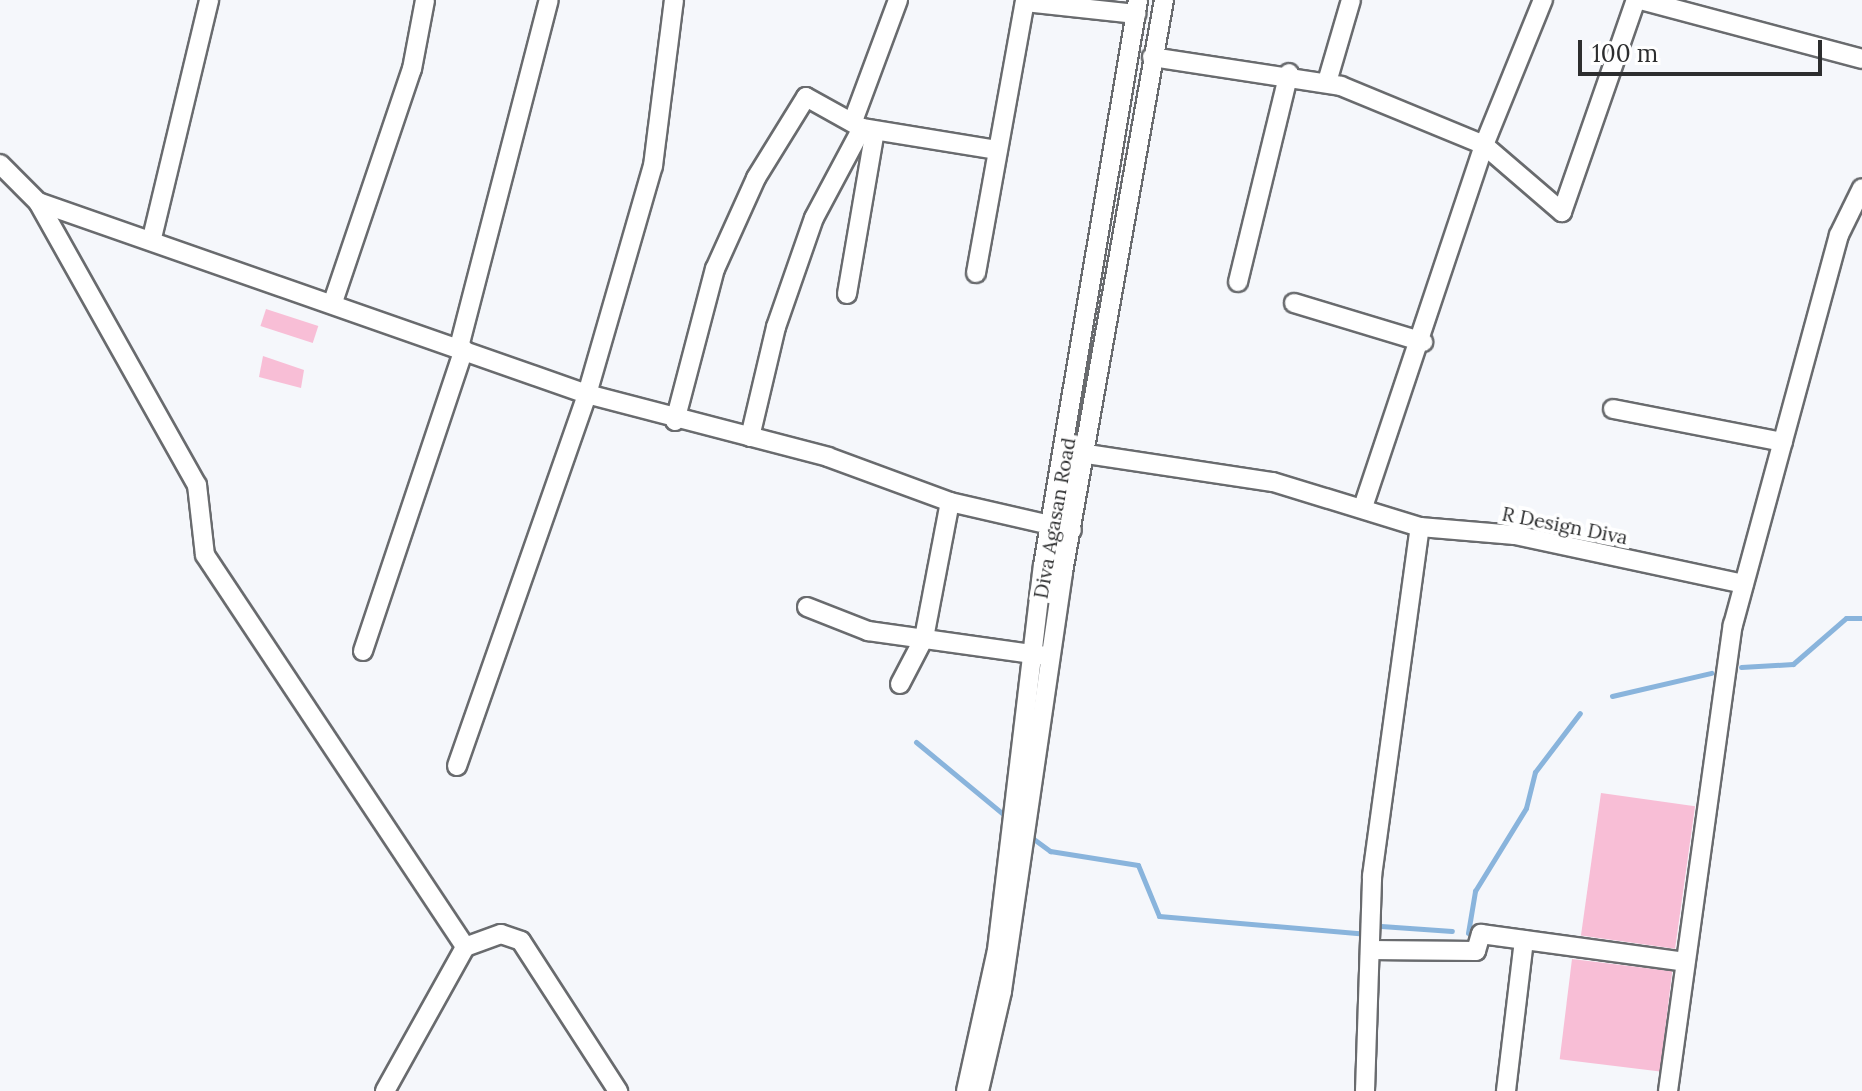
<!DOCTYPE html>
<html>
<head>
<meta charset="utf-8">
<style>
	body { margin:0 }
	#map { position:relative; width:1862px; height:1091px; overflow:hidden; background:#f5f7fb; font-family:Lora,serif }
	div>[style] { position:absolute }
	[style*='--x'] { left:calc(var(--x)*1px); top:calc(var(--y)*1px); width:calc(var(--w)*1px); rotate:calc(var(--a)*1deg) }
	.stream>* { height:5px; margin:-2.5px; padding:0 2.5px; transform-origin:2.5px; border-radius:2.5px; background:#89b4dc }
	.building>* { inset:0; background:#f8bed6; transform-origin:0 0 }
	.roads { filter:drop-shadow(2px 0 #696b6e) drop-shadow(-2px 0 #696b6e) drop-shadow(0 2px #696b6e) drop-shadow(0 -2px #696b6e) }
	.minor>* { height:18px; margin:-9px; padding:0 9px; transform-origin:9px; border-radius:9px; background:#fff }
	span { translate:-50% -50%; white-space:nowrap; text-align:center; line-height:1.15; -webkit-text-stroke:8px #fff; paint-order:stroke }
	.street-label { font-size:20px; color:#2d2e2f }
	.scale { position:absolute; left:1578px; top:40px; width:244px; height:36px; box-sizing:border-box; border:4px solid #2d2e2f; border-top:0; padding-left:10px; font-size:24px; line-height:28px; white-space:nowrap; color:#2d2e2f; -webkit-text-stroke:6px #fff; paint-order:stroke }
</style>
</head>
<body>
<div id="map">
	<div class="stream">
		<div style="--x:1741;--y:667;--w:52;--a:-3.3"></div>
		<div style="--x:1793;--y:664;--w:70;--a:-41"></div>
		<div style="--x:1846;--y:618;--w:16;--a:0"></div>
		<div style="--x:1612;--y:696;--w:102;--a:-13.1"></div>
		<div style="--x:916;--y:742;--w:121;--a:39.6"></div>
		<div style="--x:1035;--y:840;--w:19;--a:36"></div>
		<div style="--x:1050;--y:851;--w:89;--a:9"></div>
		<div style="--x:1138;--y:865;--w:55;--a:67.6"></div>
		<div style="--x:1159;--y:916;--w:201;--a:4.9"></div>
		<div style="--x:1381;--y:926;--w:71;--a:4"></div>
		<div style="--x:1468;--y:933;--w:43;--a:-80.5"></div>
		<div style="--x:1475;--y:891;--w:97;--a:-58.4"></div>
		<div style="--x:1526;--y:808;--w:37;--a:-76"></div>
		<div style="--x:1535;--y:772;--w:74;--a:-52.7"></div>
	</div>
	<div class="building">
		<div style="left:266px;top:309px;width:55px;height:18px;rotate:18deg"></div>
		<div style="clip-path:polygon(263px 356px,304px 370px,301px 388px,259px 377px)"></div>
		<div style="left:1601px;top:793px;width:95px;height:144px;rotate:8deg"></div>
		<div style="left:1572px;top:959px;width:101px;height:101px;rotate:7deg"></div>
	</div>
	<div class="roads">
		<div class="minor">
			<div style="--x:1641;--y:0;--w:229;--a:14.9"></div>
			<div style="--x:1025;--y:2;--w:112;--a:6.2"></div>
			<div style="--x:1152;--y:57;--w:191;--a:8.7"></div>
			<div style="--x:1341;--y:86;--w:155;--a:22.4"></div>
			<div style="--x:1484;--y:145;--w:103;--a:40.7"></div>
			<div style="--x:1562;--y:212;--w:225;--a:-70.8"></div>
			<div style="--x:1327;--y:82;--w:85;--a:-73.7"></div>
			<div style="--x:853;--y:121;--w:129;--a:-69.6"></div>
			<div style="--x:0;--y:164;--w:54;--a:45"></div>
			<div style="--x:38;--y:202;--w:582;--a:19.28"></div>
			<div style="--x:587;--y:394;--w:249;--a:14.6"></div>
			<div style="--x:828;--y:457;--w:130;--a:20.2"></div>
			<div style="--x:950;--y:502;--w:125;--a:12.9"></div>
			<div style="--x:38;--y:202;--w:325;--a:60.7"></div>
			<div style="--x:197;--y:485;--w:70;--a:83.5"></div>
			<div style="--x:205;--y:555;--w:470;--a:56.4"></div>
			<div style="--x:465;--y:947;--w:38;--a:-20"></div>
			<div style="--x:501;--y:934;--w:21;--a:19"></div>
			<div style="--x:521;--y:941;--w:179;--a:57.1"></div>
			<div style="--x:152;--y:238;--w:245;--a:-76.5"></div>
			<div style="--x:976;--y:273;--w:277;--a:-79.8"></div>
			<div style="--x:1238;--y:282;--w:215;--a:-76.3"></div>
			<div style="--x:847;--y:294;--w:165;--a:-80.3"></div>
			<div style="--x:333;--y:302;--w:246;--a:-71.3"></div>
			<div style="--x:412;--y:69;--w:70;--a:-79.3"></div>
			<div style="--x:1294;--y:303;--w:135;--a:16.8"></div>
			<div style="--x:459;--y:347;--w:358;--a:-75.5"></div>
			<div style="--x:1613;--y:409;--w:173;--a:11"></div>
			<div style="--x:675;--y:421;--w:157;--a:-75.3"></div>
			<div style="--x:715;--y:269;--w:100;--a:-65.7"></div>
			<div style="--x:756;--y:178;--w:95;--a:-58.3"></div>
			<div style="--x:806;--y:97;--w:64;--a:29"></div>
			<div style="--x:862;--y:128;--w:136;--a:9.3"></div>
			<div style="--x:750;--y:437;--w:113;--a:-76.7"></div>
			<div style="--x:776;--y:327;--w:115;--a:-70.8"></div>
			<div style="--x:814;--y:218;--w:102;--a:-61.9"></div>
			<div style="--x:1087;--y:454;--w:188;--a:8.6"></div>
			<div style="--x:1273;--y:482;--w:154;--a:17"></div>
			<div style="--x:1363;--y:507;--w:382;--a:-71.5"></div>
			<div style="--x:1484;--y:145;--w:157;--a:-67.9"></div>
			<div style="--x:807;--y:607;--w:66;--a:21.5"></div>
			<div style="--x:868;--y:631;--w:179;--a:8"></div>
			<div style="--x:363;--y:651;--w:318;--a:-71.5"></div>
			<div style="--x:900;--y:684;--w:52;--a:-62.4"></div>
			<div style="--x:924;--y:638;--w:138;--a:-79.2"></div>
			<div style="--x:457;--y:766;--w:394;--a:-70.7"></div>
			<div style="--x:587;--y:394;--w:237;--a:-73.9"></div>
			<div style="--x:653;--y:166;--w:167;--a:-82.8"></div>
			<div style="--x:1370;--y:950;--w:106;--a:0.5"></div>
			<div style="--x:1476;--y:951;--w:18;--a:-74"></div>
			<div style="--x:1481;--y:934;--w:206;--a:7.8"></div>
			<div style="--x:385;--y:1091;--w:165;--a:-60.9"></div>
			<div style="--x:966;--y:1091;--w:144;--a:-77.6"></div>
			<div style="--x:997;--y:950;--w:387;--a:-83.2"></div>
			<div style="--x:1043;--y:566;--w:574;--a:-80.47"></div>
			<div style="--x:979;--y:1091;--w:103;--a:-77"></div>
			<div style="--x:1002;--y:991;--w:423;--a:-81.7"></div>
			<div style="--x:1063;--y:572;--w:581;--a:-79.99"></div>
			<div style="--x:1365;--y:1091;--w:215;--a:-88.1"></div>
			<div style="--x:1372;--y:876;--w:352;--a:-82.2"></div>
			<div style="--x:1420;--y:527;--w:95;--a:4.8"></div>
			<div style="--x:1515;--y:535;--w:234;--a:12.1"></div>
			<div style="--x:1506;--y:1091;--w:152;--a:-83.2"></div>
			<div style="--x:1668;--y:1091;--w:471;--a:-82.1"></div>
			<div style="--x:1733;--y:625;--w:404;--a:-74.8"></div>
			<div style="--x:1839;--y:235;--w:52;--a:-63.9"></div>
		</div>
	</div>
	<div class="street-label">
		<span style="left:1054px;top:518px;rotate:-80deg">Diva Agasan Road</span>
		<span style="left:1565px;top:525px;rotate:11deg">R Design Diva</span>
	</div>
	<div class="scale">100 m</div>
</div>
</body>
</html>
